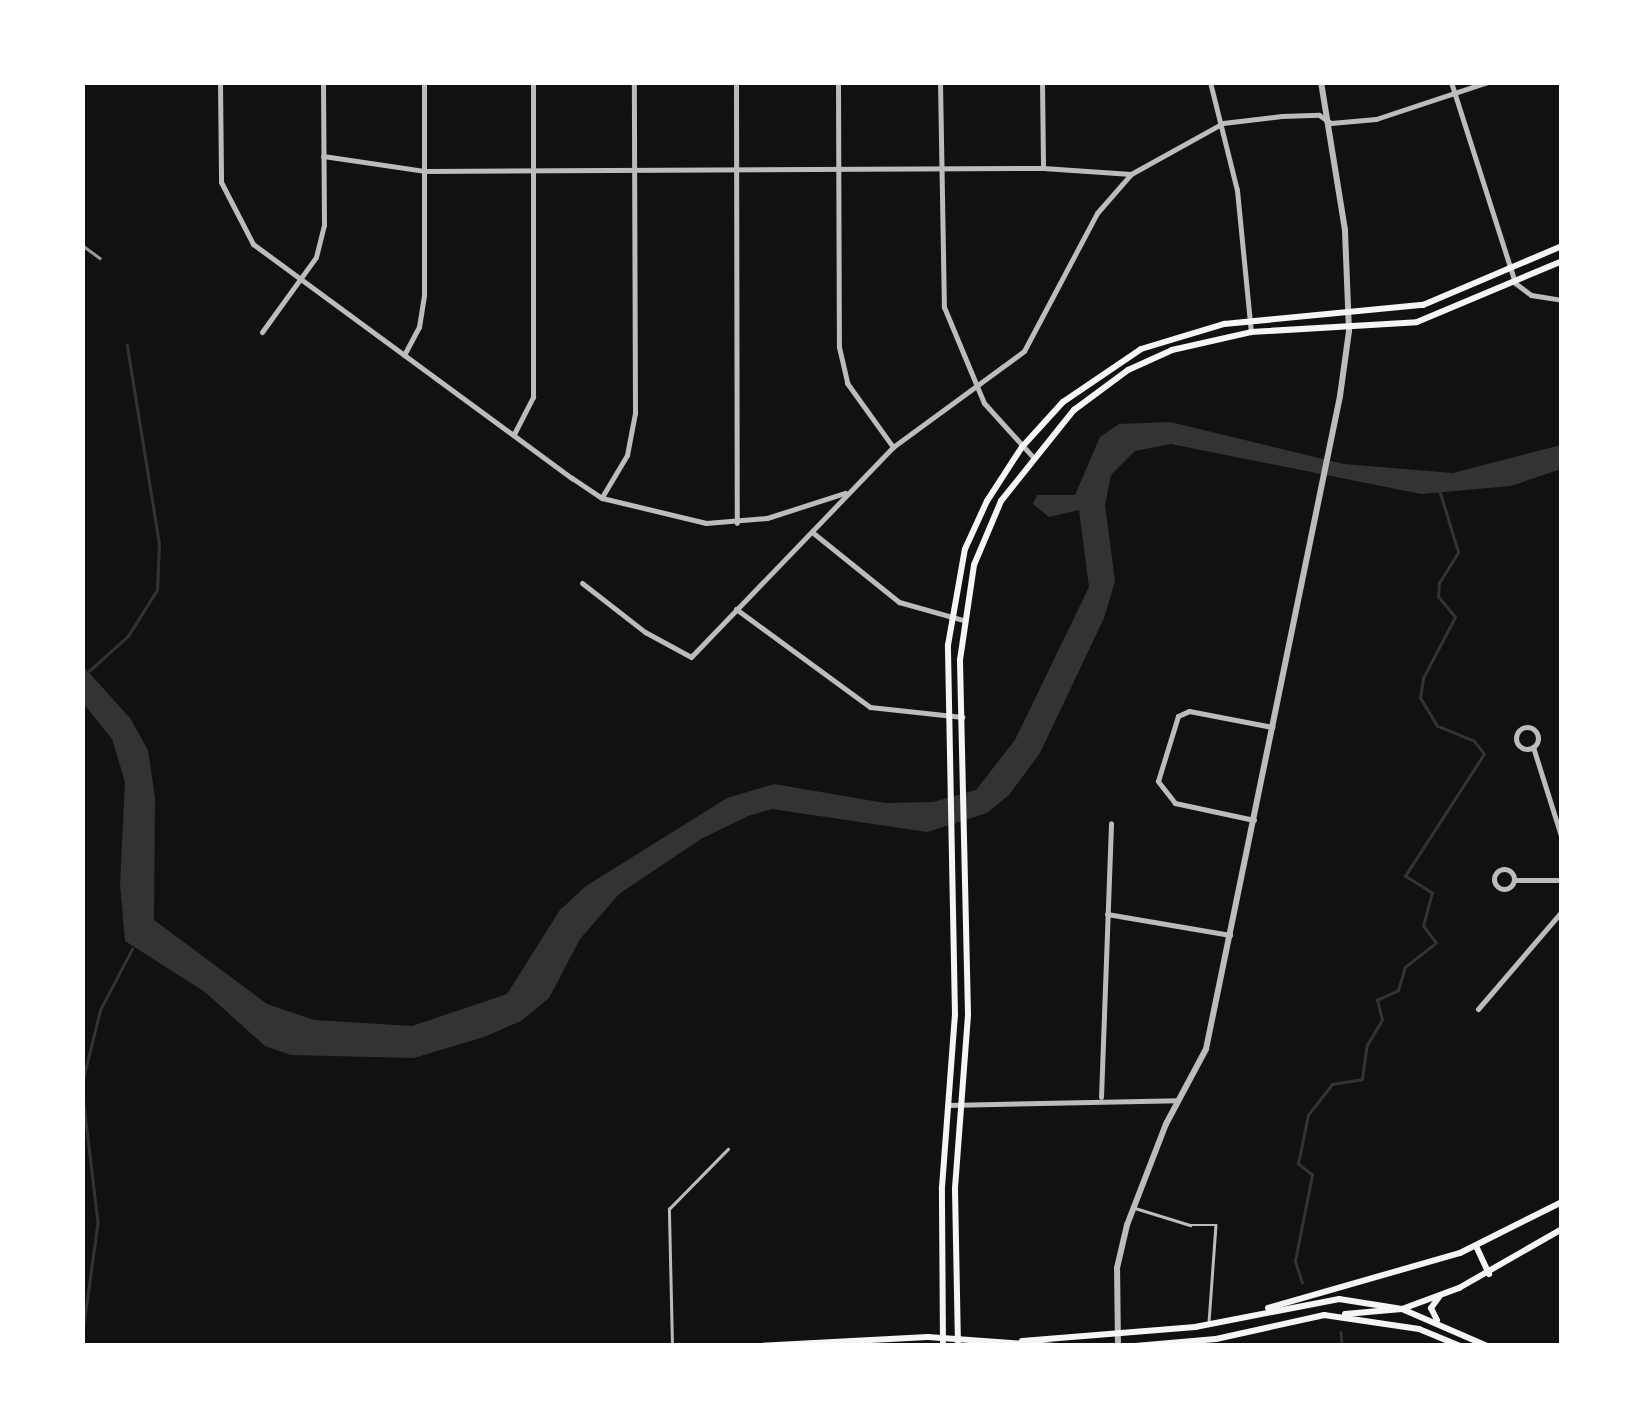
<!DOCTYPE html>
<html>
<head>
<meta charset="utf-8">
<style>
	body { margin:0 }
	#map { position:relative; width:1644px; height:1428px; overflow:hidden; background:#111; font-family:Karla,sans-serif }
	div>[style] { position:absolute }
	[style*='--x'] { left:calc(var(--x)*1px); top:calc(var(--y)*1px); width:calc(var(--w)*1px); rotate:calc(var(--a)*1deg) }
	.water>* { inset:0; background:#333 }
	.stream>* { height:2.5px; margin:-1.25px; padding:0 1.25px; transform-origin:1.25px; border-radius:1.25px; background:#333 }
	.service>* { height:2.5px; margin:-1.25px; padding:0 1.25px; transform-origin:1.25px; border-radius:1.25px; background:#bcbcbc }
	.minor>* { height:5px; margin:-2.5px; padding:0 2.5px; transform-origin:2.5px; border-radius:2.5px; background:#bcbcbc }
	.minor>.ring { margin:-2.5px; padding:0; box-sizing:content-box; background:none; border:5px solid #bcbcbc; border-radius:50% }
	.tertiary>* { height:6px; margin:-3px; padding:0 3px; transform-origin:3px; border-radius:3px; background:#bcbcbc }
	.secondary>* { height:6px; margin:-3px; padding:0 3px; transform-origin:3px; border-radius:3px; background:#f5f5f5 }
	.rail>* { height:2.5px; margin:-1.25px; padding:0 1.25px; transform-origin:1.25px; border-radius:1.25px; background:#9a9a9a }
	span { translate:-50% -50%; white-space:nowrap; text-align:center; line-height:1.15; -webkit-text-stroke:8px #fff; paint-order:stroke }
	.frame { position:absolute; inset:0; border:85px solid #fff; pointer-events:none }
</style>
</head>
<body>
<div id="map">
	<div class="water">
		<div style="clip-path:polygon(1170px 422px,1344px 464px,1453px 473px,1561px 445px,1561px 469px,1511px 486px,1421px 494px,1171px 444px,1135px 451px,1111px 475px,1105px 505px,1115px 581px,1104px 618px,1040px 753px,1009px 795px,987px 813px,927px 832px,772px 809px,748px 816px,701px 839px,619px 894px,580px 939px,549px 998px,521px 1021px,484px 1037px,414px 1058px,291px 1055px,265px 1046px,205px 992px,125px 941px,120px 884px,125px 782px,112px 739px,83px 703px,82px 665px,130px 718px,148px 750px,155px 798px,154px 920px,267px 1004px,314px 1020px,412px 1026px,507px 994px,560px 910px,586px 886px,727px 798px,774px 784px,885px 803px,933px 802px,976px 790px,1015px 740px,1089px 587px,1079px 510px,1049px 517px,1033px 504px,1037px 495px,1075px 495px,1100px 437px,1119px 424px)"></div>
	</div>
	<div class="stream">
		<div style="--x:89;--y:671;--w:52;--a:-41.9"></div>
		<div style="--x:128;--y:636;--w:54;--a:-57.8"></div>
		<div style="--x:157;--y:590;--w:46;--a:-87.5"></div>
		<div style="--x:159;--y:544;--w:201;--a:-99.2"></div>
		<div style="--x:82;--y:1083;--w:75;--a:-76.1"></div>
		<div style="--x:100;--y:1010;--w:69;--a:-62.3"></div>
		<div style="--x:82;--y:1088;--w:136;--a:83.2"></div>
		<div style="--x:98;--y:1223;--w:118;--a:97.8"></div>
		<div style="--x:1302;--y:1283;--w:23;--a:-108"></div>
		<div style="--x:1295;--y:1261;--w:88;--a:-78.8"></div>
		<div style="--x:1312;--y:1175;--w:18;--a:-142"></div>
		<div style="--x:1298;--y:1164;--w:50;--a:-78.5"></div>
		<div style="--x:1308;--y:1115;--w:39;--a:-52"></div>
		<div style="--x:1332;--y:1084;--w:30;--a:-9"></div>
		<div style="--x:1362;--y:1079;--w:34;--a:-82"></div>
		<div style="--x:1367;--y:1045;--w:29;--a:-59"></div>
		<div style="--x:1382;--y:1020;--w:21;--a:-104"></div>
		<div style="--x:1377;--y:1000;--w:23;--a:-25"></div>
		<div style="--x:1398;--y:990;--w:24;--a:-73"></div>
		<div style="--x:1405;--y:967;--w:39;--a:-38"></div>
		<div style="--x:1436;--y:943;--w:21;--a:-127"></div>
		<div style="--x:1423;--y:926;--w:34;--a:-75"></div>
		<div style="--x:1432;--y:893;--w:32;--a:-148"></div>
		<div style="--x:1405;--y:876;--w:145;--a:-57.1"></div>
		<div style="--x:1484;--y:754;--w:16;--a:-128"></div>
		<div style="--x:1474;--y:741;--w:40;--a:-158"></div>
		<div style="--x:1437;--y:726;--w:33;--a:-121"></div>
		<div style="--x:1420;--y:698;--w:20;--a:-81"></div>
		<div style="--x:1423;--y:678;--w:69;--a:-62.3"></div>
		<div style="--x:1455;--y:617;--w:26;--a:-130"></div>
		<div style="--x:1438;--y:597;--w:14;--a:-86"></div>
		<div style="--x:1439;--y:583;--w:36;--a:-58"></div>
		<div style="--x:1458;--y:552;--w:62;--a:-107"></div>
		<div style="--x:1341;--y:1332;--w:14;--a:86"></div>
	</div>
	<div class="service">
		<div style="--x:1135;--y:1208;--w:58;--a:17.2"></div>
		<div style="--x:1190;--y:1225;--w:26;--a:0"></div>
		<div style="--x:1216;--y:1225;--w:97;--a:94.1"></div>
		<div style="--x:672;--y:1346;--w:137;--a:-91.3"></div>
		<div style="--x:669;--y:1209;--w:84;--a:-45.5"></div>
	</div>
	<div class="minor">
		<div style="--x:220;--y:82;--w:100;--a:89.4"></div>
		<div style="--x:221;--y:182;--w:70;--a:62.7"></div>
		<div style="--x:253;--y:244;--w:396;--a:36.3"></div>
		<div style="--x:572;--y:478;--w:36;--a:34"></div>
		<div style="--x:602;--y:498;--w:107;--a:13.5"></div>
		<div style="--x:706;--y:523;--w:61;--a:-4.7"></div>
		<div style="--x:767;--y:518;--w:82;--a:-17.8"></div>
		<div style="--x:736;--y:82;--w:441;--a:89.9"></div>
		<div style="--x:838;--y:82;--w:265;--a:89.8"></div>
		<div style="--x:839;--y:347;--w:37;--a:77"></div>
		<div style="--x:847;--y:383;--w:79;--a:54.3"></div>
		<div style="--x:940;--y:82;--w:225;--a:89"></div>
		<div style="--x:944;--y:307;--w:104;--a:67.4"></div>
		<div style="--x:984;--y:403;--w:72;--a:47.8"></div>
		<div style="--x:1042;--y:82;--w:86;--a:89.3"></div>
		<div style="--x:1210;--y:82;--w:111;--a:76"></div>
		<div style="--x:1237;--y:190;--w:143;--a:84.4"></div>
		<div style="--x:1451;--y:82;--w:211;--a:72.3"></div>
		<div style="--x:1515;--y:283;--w:20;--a:37"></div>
		<div style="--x:1531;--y:295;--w:31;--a:9"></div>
		<div style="--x:323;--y:156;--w:102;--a:8.4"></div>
		<div style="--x:424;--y:171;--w:619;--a:-0.28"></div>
		<div style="--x:1043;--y:168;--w:88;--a:3.9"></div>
		<div style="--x:262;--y:332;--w:92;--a:-54.2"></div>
		<div style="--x:316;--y:257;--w:33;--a:-76"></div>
		<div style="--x:324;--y:225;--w:143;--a:-90.4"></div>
		<div style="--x:404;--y:355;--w:32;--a:-62"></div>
		<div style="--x:419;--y:327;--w:32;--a:-81"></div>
		<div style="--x:424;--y:295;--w:213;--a:-90"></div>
		<div style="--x:514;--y:434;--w:42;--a:-62.8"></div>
		<div style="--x:533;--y:397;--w:315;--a:-90"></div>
		<div style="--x:602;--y:497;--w:49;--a:-59.2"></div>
		<div style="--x:627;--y:455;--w:43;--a:-79.2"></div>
		<div style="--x:635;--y:413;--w:331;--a:-90.2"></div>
		<div style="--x:812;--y:532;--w:112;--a:38.8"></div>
		<div style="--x:899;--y:602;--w:66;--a:15.7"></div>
		<div style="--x:582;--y:583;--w:80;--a:37.9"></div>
		<div style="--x:645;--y:632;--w:52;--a:28.5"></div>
		<div style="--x:691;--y:657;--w:291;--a:-46.1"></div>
		<div style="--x:893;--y:447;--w:162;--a:-36.2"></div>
		<div style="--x:1024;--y:351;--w:156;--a:-62.1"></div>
		<div style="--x:1097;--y:213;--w:52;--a:-48.9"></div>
		<div style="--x:1131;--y:174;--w:105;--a:-29"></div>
		<div style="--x:1223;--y:123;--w:59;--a:-6.8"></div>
		<div style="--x:1282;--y:116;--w:37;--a:-2"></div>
		<div style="--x:1319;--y:115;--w:14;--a:34"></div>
		<div style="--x:1331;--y:123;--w:45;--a:-5.1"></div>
		<div style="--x:1376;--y:119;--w:118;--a:-18.3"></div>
		<div style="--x:736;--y:609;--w:166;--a:36.2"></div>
		<div style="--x:870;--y:707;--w:93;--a:6.2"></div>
		<div class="ring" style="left:1516px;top:727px;width:17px;height:17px"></div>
		<div style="--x:1533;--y:747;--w:96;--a:72.5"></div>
		<div style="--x:1254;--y:820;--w:81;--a:-167.9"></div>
		<div style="--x:1175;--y:803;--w:28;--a:-128"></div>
		<div style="--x:1158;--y:781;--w:68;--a:-72.9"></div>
		<div style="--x:1178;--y:716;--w:12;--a:-24"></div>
		<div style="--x:1189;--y:711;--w:85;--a:10.9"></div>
		<div class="ring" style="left:1494px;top:869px;width:15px;height:15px"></div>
		<div style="--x:1515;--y:880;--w:47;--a:0"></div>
		<div style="--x:1107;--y:914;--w:125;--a:9.7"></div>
		<div style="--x:1478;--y:1009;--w:129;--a:-49.4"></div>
		<div style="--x:1101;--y:1097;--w:274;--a:-87.9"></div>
		<div style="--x:948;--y:1105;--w:230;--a:-1.2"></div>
	</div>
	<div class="tertiary">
		<div style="--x:1118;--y:1346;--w:78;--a:-90.7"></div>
		<div style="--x:1117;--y:1268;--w:44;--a:-76.9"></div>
		<div style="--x:1127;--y:1225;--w:108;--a:-68.9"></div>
		<div style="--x:1166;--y:1124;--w:85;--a:-61.9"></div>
		<div style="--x:1206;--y:1049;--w:667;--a:-78.4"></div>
		<div style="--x:1340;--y:396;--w:66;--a:-82.1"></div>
		<div style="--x:1349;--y:331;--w:101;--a:-92.3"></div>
		<div style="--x:1345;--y:230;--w:150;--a:-99.2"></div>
	</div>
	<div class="secondary">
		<div style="--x:1476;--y:1246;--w:31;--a:65"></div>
		<div style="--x:1268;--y:1308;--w:200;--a:-16"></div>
		<div style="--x:1460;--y:1253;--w:114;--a:-26.6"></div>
		<div style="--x:1345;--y:1314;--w:57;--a:-5"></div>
		<div style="--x:1402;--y:1309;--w:61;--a:-20.2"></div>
		<div style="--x:1459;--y:1288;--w:119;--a:-29.8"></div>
		<div style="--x:1437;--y:1320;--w:13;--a:-117"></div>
		<div style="--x:1431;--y:1308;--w:14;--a:-54"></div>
		<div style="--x:1022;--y:1341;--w:174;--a:-4.6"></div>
		<div style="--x:1195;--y:1327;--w:147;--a:-11"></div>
		<div style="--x:1339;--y:1299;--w:64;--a:9"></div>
		<div style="--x:1402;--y:1309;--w:93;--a:23.5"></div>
		<div style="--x:757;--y:1346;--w:171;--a:-3"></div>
		<div style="--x:928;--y:1337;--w:127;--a:4.1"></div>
		<div style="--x:943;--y:1346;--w:159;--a:-90.4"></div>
		<div style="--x:942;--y:1187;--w:172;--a:-85.7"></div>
		<div style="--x:955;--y:1015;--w:370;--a:-91.1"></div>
		<div style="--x:948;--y:645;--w:97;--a:-80"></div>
		<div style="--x:965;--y:549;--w:53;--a:-65.4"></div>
		<div style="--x:987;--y:501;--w:64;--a:-57.1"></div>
		<div style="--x:1022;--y:447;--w:61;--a:-47.7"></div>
		<div style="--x:1063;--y:402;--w:94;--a:-34.2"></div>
		<div style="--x:1141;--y:349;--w:87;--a:-16.8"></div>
		<div style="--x:1224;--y:324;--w:200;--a:-5.5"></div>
		<div style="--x:1423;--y:305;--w:151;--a:-23"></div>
		<div style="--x:958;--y:1346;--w:158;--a:-91.1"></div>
		<div style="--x:955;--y:1188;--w:174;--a:-85.7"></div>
		<div style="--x:968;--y:1014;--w:354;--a:-91.3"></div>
		<div style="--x:960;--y:660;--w:96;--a:-81.6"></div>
		<div style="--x:974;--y:565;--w:69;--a:-67.1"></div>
		<div style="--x:1001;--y:501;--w:117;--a:-51.3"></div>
		<div style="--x:1074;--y:410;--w:67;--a:-36.5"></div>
		<div style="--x:1128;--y:370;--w:48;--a:-24.4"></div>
		<div style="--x:1172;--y:350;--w:81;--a:-12.8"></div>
		<div style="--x:1251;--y:332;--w:166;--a:-3.4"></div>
		<div style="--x:1417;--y:322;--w:157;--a:-22.8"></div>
		<div style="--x:1135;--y:1346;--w:81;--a:-4.9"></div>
		<div style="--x:1216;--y:1339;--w:111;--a:-12.5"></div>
		<div style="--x:1324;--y:1315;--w:96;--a:8.4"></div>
		<div style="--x:1419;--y:1329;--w:44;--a:22.5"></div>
	</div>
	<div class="rail">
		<div style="--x:82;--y:245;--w:22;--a:36"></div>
	</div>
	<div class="frame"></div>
</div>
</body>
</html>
